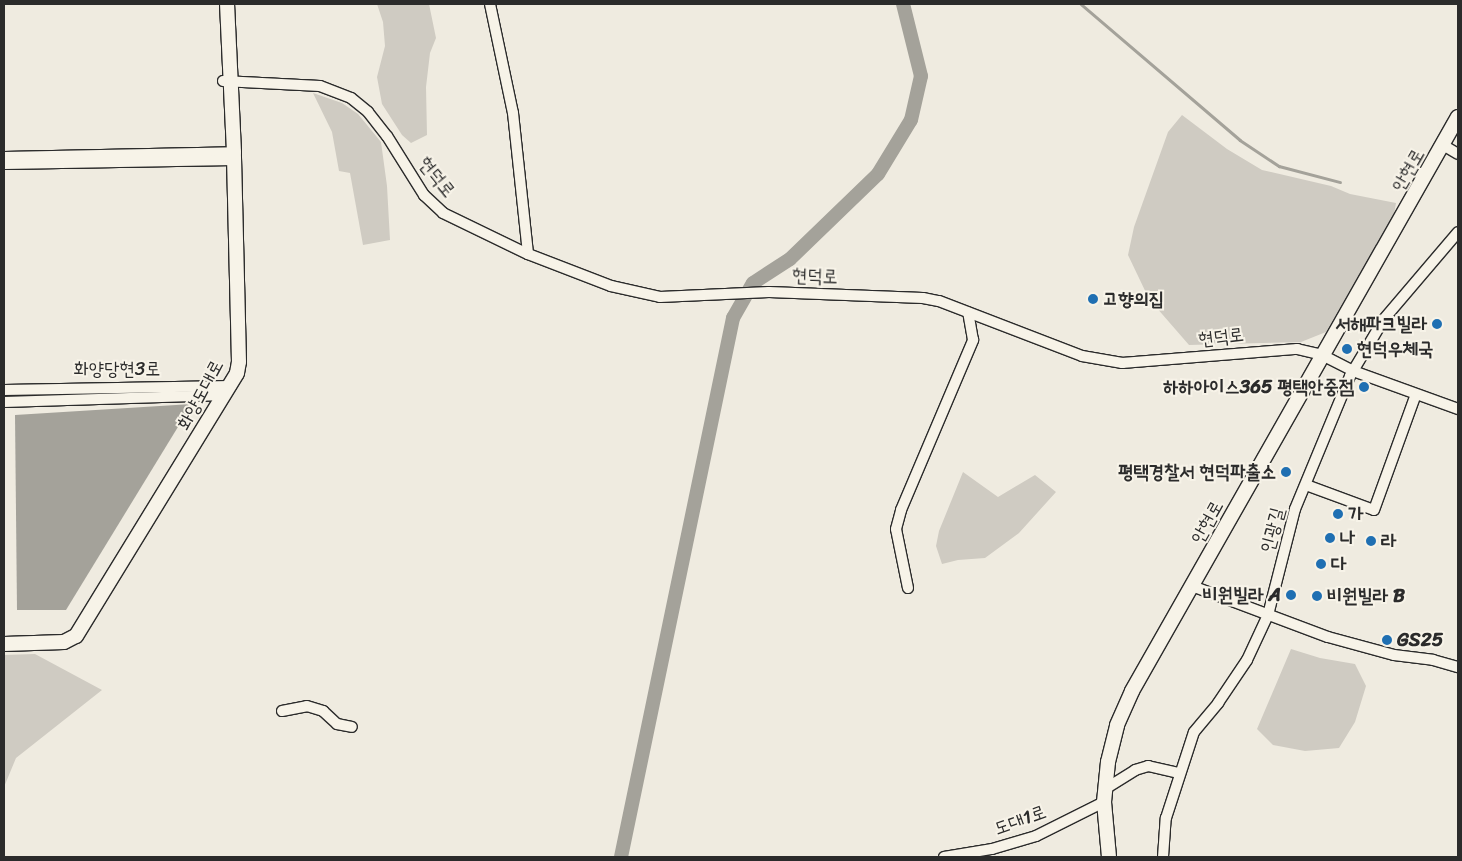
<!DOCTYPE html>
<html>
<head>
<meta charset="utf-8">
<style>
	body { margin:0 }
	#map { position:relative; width:1462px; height:861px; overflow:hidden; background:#efebe0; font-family:Sriracha,"Poor Story",sans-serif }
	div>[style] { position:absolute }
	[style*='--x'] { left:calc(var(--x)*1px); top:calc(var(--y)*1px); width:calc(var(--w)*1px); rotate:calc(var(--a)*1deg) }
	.green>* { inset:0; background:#cfcbc2 }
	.water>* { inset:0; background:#a4a29a }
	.stream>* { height:2.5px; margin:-1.25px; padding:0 1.25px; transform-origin:1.25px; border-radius:1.25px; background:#a4a29a }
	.river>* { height:14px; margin:-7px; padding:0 7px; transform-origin:7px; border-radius:7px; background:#a4a29a }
	.roads { filter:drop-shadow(1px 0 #2b2b2b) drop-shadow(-1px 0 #2b2b2b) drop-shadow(0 1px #2b2b2b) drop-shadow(0 -1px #2b2b2b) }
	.minor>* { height:10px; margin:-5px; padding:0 5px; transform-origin:5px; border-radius:5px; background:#f7f3e8 }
	.major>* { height:14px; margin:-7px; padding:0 7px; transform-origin:7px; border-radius:7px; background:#f7f3e8 }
	.dots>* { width:14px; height:14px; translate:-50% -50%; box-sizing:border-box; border:2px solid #f7f3e8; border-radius:50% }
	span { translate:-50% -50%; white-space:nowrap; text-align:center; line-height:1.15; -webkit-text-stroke:4px #f7f3e8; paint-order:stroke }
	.street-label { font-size:19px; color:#2b2b2b }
	.poi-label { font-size:19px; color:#2b2b2b; font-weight:700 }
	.left { translate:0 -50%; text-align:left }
	.right { translate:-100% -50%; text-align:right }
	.frame { position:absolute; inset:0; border:5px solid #2b2b2b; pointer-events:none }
</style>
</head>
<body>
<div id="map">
	<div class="green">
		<div style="clip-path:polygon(377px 4px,429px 4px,436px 38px,430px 53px,426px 87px,427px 135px,411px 143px,402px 135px,382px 104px,377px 77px,385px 46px,383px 22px)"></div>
		<div style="clip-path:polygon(313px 93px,342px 103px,358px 114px,381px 142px,387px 186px,390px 240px,363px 245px,350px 173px,339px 171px,332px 132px)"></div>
		<div style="clip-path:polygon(1182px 115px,1227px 149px,1262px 170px,1331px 186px,1350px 194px,1396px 203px,1394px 214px,1326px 332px,1301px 342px,1189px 345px,1149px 299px,1128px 255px,1134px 227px,1168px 132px)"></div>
		<div style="clip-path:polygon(963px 472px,998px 497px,1035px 475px,1056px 492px,1019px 533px,985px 558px,958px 560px,942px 564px,936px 546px,939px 531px)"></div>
		<div style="clip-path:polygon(1291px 649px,1320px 658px,1355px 664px,1366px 686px,1355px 722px,1339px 748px,1305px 751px,1273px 745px,1257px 729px)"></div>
		<div style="clip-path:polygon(35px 654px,102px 690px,16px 758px,4px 787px,4px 655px)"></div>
	</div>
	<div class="water">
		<div style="clip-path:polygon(192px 404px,66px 610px,17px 610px,15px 415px)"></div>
	</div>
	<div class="stream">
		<div style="--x:1081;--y:4;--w:209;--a:40.5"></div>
		<div style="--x:1240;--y:140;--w:47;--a:33.7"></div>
		<div style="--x:1279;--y:166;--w:63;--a:14.7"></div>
	</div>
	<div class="river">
		<div style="--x:621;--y:857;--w:551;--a:-78.26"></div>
		<div style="--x:733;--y:318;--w:40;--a:-60.3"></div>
		<div style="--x:753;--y:283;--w:44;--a:-33"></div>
		<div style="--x:790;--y:259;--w:122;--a:-44"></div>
		<div style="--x:878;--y:174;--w:63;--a:-58.6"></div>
		<div style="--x:911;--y:120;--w:45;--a:-77.2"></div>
		<div style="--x:921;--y:76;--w:74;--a:-104"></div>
	</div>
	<div class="roads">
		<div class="minor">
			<div style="--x:490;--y:4;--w:111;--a:78.1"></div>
			<div style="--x:513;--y:113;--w:142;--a:83.9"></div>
			<div style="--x:223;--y:81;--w:97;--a:3"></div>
			<div style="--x:320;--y:86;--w:33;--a:21"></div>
			<div style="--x:351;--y:98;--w:22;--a:39"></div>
			<div style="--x:368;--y:112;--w:31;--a:52"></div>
			<div style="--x:387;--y:136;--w:70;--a:57.9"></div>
			<div style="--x:424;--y:195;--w:26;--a:43"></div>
			<div style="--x:443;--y:213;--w:94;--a:25.8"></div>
			<div style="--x:528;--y:254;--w:89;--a:21.1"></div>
			<div style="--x:611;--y:286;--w:50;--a:12.7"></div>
			<div style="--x:660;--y:297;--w:109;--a:-2.6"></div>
			<div style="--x:769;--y:292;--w:154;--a:2.2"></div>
			<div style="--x:923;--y:298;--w:16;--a:11"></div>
			<div style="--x:939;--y:301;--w:153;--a:21"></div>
			<div style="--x:1082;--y:356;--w:41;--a:9.9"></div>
			<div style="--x:1122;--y:363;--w:176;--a:-4.6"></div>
			<div style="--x:1297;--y:349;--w:26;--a:13"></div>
			<div style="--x:1322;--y:355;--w:35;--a:27"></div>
			<div style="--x:1353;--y:371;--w:112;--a:19.9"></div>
			<div style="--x:1443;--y:145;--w:17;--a:31"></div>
			<div style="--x:4;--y:157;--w:230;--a:-1.2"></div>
			<div style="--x:4;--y:164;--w:230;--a:-1"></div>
			<div style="--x:4;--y:390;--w:227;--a:-1"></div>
			<div style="--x:4;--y:402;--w:221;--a:-1.8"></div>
			<div style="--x:1306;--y:485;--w:72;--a:20.2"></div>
			<div style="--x:1374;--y:510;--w:123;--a:-70.1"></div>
			<div style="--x:1192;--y:586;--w:145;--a:20.6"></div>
			<div style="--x:1328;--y:637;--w:68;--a:15.3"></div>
			<div style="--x:1394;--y:655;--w:39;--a:7"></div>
			<div style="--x:1433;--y:660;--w:26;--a:16"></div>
			<div style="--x:908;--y:588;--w:60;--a:-101.5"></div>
			<div style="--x:896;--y:529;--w:20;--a:-75"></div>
			<div style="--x:901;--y:510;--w:185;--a:-67"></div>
			<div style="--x:973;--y:340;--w:28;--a:-100"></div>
			<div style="--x:282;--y:711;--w:25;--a:-11"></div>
			<div style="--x:307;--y:706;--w:17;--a:17"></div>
			<div style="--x:323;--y:711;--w:19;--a:43"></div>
			<div style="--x:337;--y:724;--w:15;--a:11"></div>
			<div style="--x:1105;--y:789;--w:36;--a:-32"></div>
			<div style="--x:1135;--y:770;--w:14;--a:-17"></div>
			<div style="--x:1148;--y:766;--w:32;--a:13"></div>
			<div style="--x:944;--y:857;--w:49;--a:-9.5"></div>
			<div style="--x:992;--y:849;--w:46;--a:-16.5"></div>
			<div style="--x:1036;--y:836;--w:76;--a:-26.6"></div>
			<div style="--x:1163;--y:857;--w:39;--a:-86"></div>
			<div style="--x:1166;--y:818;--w:90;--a:-72"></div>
			<div style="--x:1194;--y:732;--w:38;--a:-50"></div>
			<div style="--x:1218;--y:703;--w:52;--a:-56"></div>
			<div style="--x:1247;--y:660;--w:50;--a:-65"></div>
			<div style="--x:1268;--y:615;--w:109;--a:-75.7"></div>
			<div style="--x:1295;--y:509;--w:144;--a:-67.5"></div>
			<div style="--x:1350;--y:376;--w:66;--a:-59.2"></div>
			<div style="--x:1384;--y:319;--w:114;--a:-49.6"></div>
		</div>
		<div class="major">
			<div style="--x:4;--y:644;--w:60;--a:-1.9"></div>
			<div style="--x:64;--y:642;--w:13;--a:-27"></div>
			<div style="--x:76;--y:636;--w:308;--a:-58.5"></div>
			<div style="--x:237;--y:373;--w:11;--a:-80"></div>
			<div style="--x:239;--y:362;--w:210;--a:-91.4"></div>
			<div style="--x:234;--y:152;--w:148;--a:-92.7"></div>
			<div style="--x:1109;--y:857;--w:55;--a:-95.2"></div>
			<div style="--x:1104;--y:802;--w:40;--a:-84.3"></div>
			<div style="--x:1108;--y:762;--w:38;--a:-76"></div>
			<div style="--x:1117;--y:725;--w:37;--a:-66"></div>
			<div style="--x:1132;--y:691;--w:660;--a:-60.41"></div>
		</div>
	</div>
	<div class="dots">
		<div style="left:1093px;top:299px;background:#1f6fb2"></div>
		<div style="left:1437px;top:324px;background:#1f6fb2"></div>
		<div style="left:1347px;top:349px;background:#1f6fb2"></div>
		<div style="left:1364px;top:387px;background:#1f6fb2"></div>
		<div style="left:1286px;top:472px;background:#1f6fb2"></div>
		<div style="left:1338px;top:514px;background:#1f6fb2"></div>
		<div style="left:1330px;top:538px;background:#1f6fb2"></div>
		<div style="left:1371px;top:541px;background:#1f6fb2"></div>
		<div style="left:1321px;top:564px;background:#1f6fb2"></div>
		<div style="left:1291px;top:595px;background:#1f6fb2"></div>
		<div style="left:1317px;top:596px;background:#1f6fb2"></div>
		<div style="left:1387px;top:640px;background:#1f6fb2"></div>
	</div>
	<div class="street-label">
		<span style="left:1408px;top:170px;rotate:-60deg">안현로</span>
		<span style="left:437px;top:177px;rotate:51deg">현덕로</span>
		<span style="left:815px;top:276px;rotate:2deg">현덕로</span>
		<span style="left:1221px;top:337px;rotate:-7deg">현덕로</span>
		<span style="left:117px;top:369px">화양당현3로</span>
		<span style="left:200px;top:395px;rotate:-62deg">화양도대로</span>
		<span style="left:1207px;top:522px;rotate:-61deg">안현로</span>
		<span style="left:1272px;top:530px;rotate:-75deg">인광길</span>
		<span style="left:1020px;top:820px;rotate:-20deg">도대1로</span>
	</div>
	<div class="poi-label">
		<span class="left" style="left:1103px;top:299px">고향의집</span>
		<span class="right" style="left:1427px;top:324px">서해파크빌라</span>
		<span class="left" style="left:1357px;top:349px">현덕우체국</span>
		<span class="right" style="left:1354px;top:387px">하하아이스365 평택안중점</span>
		<span class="right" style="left:1276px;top:472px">평택경찰서 현덕파출소</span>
		<span class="left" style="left:1348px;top:514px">가</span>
		<span class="left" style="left:1340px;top:538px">나</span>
		<span class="left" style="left:1381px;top:541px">라</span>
		<span class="left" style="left:1331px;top:564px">다</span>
		<span class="right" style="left:1281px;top:595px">비원빌라 A</span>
		<span class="left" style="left:1327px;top:596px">비원빌라 B</span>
		<span class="left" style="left:1397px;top:640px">GS25</span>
	</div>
	<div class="frame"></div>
</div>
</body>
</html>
